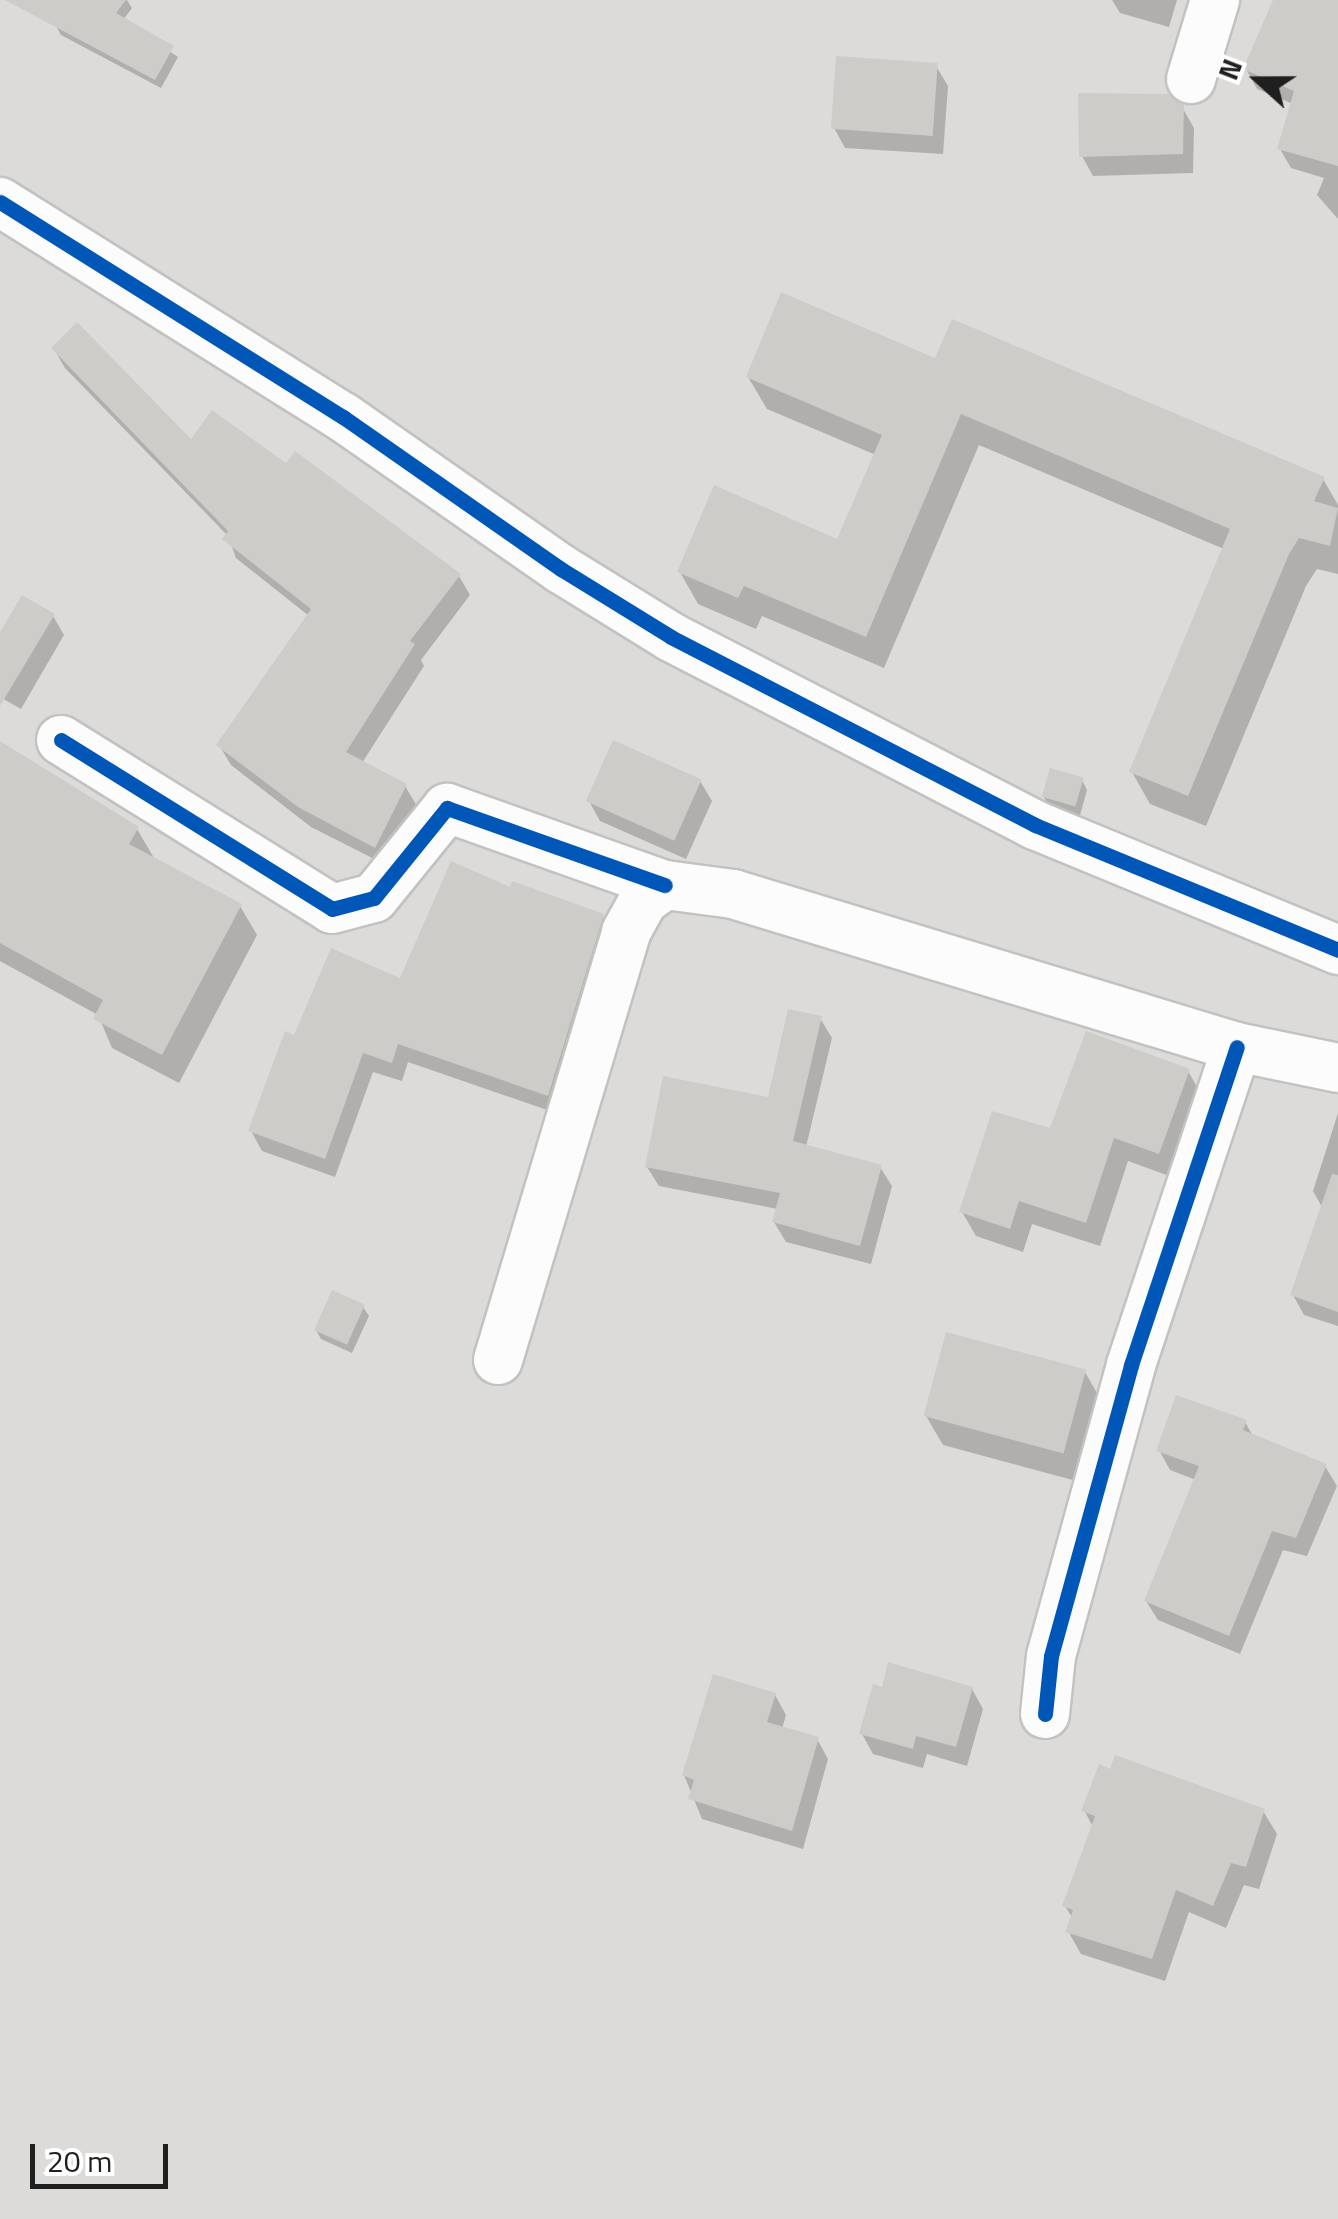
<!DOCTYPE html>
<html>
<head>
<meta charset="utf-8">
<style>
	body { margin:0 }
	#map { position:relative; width:1338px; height:2219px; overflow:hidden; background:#ecebe8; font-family:"Titillium Web",sans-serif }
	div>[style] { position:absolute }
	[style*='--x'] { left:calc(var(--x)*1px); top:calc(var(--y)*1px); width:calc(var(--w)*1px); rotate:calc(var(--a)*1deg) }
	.residential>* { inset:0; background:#dcdbd9; transform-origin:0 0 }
	.shadow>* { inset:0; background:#0003 }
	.building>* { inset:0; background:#cdccc9; transform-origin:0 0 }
	.roads { filter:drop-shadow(2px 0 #c2c2c0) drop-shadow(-2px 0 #c2c2c0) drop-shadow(0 2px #c2c2c0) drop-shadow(0 -2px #c2c2c0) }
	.minor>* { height:48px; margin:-24px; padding:0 24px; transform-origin:24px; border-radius:24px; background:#fcfcfc }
	.cycleway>* { height:15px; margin:-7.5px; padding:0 7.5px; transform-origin:7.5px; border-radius:7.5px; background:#0057b8 }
	span { translate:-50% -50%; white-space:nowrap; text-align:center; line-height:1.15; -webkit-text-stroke:9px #fff; paint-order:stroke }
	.north { position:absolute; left:1208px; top:30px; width:100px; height:100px; -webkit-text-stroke:8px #fff; paint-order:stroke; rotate:291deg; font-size:28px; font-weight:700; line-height:40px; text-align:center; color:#1f1f1f }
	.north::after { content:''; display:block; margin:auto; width:35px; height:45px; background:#1f1f1f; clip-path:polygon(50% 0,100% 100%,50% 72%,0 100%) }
	.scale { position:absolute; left:30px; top:2144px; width:138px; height:45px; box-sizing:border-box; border:5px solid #1f1f1f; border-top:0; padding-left:12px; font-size:30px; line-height:35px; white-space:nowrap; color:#1f1f1f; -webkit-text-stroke:8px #fff; paint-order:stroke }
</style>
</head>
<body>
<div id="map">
	<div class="residential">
		<div style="left:0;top:0;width:1338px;height:2219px"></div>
	</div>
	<div class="shadow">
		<div style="clip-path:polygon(74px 0,127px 0,132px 8px,123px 20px,178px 57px,161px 88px,61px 35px,56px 26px)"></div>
		<div style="clip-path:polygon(1112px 0,1177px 0,1169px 27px,1120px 13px)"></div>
		<div style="clip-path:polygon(1275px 0,1338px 0,1338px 219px,1317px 195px,1324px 178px,1291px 168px,1280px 149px,1293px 104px,1257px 89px,1246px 69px)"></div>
		<div style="clip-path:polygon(936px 66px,948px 86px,943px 154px,845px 148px,834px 128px)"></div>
		<div style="clip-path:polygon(1182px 107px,1194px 128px,1193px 173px,1093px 176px,1082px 156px)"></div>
		<div style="clip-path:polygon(54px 349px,191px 443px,286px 466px,459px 576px,470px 595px,421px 660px,424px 666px,362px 763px,405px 786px,417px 806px,386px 865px,311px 827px,231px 765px,219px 745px,309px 616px,236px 558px,228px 536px,65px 368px)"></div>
		<div style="clip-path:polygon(937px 361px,1323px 479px,1338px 505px,1338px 574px,1317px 569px,1306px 586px,1206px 826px,1150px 804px,1132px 772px,1224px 549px,979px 445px,884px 668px,762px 616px,756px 629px,698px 604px,680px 572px,839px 543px,876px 455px,767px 409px,748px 377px)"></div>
		<div style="clip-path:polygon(53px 616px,64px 635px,21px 709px,0 697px,0 637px)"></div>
		<div style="clip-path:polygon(0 744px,137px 829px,154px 858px,240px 906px,257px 935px,179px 1083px,112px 1048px,98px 1015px,0 961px)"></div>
		<div style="clip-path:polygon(1082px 780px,1087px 790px,1079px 819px,1049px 806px,1044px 797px)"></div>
		<div style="clip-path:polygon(700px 781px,712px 801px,686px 859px,600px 821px,589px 801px)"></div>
		<div style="clip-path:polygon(512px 890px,603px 916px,614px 936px,559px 1114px,408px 1062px,402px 1081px,373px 1072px,335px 1177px,262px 1151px,251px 1131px,296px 1038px,402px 981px)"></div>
		<div style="clip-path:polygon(820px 1018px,832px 1038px,806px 1147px,880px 1167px,892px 1186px,871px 1264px,786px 1242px,774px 1222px,778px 1209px,659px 1186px,647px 1167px,770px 1100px)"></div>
		<div style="clip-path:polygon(1188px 1071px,1202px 1096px,1172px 1177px,1128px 1161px,1100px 1246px,1032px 1224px,1023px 1252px,976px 1236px,962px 1212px,1052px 1131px)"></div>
		<div style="clip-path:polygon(1338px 1113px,1338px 1326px,1304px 1315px,1293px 1295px,1323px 1209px,1313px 1191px)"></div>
		<div style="clip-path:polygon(363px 1307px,369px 1316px,352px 1353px,321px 1339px,316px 1330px)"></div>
		<div style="clip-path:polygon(1085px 1372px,1102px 1402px,1080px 1482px,943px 1445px,926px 1416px)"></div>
		<div style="clip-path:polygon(1245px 1422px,1253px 1436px,1325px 1466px,1337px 1486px,1307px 1556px,1283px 1550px,1240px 1654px,1158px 1620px,1146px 1601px,1196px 1480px,1170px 1470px,1159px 1450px)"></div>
		<div style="clip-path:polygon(972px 1689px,983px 1709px,967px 1766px,927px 1754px,923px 1768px,873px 1754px,862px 1734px)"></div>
		<div style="clip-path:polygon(775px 1695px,786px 1715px,782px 1729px,817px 1739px,828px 1759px,803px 1849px,702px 1819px,684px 1775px)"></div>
		<div style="clip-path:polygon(1084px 1810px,1263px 1811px,1277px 1834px,1259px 1889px,1244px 1885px,1226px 1928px,1189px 1912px,1165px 1981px,1081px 1954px,1068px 1931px,1073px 1919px,1065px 1906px,1093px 1827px)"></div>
	</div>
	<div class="building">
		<div style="clip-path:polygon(5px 0,126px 0,116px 13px,174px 46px,155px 80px)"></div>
		<div style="clip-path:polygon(1273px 0,1338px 0,1338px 166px,1277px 149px,1294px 91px,1243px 69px)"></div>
		<div style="left:836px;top:56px;width:102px;height:73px;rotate:4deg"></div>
		<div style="clip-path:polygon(1078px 93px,1169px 94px,1184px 105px,1183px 154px,1079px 157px)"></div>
		<div style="clip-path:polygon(781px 292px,935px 358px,952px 319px,1325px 477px,1314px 501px,1338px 508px,1330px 546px,1299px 538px,1289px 554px,1188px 796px,1129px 772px,1230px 529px,961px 414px,866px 637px,744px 586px,738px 598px,677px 572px,714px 485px,837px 539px,882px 435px,746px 377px)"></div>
		<div style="clip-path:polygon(77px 322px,191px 439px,212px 410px,286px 463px,295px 451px,461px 574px,410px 641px,415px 644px,346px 752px,407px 784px,375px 848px,298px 807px,216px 745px,311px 609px,222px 539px,228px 531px,51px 348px)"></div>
		<div style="clip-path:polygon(22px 595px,55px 614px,0 706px,0 632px)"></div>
		<div style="left:613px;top:740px;width:97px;height:67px;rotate:24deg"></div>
		<div style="clip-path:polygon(0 741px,139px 827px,129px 844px,242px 904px,162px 1055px,93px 1019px,103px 1000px,0 943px)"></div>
		<div style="left:1050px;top:768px;width:35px;height:30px;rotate:16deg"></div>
		<div style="clip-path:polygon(451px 861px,510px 887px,512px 881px,604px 914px,548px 1096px,398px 1044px,392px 1063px,363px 1053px,325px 1159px,248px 1131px,285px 1031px,294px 1035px,331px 948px,400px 978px)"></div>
		<div style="clip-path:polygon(788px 1009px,822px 1016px,793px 1141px,882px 1165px,860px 1246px,772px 1222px,780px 1193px,645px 1167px,663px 1076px,768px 1097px)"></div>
		<div style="clip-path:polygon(1086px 1031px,1190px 1069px,1159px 1154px,1114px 1138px,1086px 1223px,1019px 1201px,1010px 1229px,959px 1212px,992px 1111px,1050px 1128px)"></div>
		<div style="clip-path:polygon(1332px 1174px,1338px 1175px,1338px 1312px,1290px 1295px)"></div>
		<div style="left:332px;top:1290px;width:36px;height:44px;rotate:24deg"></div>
		<div style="left:946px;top:1332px;width:145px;height:87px;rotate:15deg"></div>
		<div style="clip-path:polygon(1176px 1395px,1247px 1420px,1243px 1430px,1327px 1464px,1296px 1538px,1272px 1531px,1229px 1636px,1144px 1601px,1199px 1466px,1156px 1451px)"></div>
		<div style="clip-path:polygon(888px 1662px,973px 1687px,956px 1747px,916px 1736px,913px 1749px,859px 1734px,873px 1684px,882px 1687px)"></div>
		<div style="clip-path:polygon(713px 1674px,776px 1693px,767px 1722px,819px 1737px,792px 1831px,688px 1799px,694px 1780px,682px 1775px)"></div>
		<div style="clip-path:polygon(1115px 1755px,1265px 1809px,1246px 1867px,1231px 1863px,1213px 1906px,1176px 1890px,1152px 1959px,1065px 1932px,1073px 1910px,1062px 1906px,1095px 1816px,1081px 1811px,1099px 1764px,1110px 1769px)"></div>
	</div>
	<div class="roads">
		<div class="minor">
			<div style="--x:1191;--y:79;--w:83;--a:-73.1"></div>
			<div style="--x:0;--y:202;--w:405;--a:32.1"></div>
			<div style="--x:343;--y:417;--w:266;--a:34.9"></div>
			<div style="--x:561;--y:569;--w:129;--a:31.7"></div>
			<div style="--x:671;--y:637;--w:410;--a:27.3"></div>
			<div style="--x:1035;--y:825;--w:328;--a:22.4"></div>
			<div style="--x:61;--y:740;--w:319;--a:31.9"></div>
			<div style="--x:332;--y:909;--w:43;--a:-14.7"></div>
			<div style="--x:374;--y:898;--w:116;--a:-51"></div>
			<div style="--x:447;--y:808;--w:231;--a:19.5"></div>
			<div style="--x:498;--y:1360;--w:447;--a:-73.3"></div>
			<div style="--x:626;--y:932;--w:37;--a:-61"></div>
			<div style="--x:644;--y:900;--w:26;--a:-36"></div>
			<div style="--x:665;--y:885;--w:69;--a:7.5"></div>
			<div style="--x:733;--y:894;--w:527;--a:16.89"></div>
			<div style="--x:1237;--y:1047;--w:103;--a:11.7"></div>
			<div style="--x:1045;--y:1714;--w:58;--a:-84.1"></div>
			<div style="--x:1051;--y:1656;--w:302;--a:-74.6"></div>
			<div style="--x:1131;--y:1365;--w:335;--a:-71.6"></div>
		</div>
	</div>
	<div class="cycleway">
		<div style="--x:0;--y:202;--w:405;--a:32.1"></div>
		<div style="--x:343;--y:417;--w:266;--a:34.9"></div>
		<div style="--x:561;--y:569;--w:129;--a:31.7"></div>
		<div style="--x:671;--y:637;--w:410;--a:27.3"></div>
		<div style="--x:1035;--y:825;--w:328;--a:22.4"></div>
		<div style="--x:61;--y:740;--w:319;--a:31.9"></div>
		<div style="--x:332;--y:909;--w:43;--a:-14.7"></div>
		<div style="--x:374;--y:898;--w:116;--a:-51"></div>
		<div style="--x:447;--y:808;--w:231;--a:19.5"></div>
		<div style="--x:1045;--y:1714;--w:58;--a:-84.1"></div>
		<div style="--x:1051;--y:1656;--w:302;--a:-74.6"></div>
		<div style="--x:1131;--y:1365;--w:335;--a:-71.6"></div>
	</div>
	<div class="north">N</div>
	<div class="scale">20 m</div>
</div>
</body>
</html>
